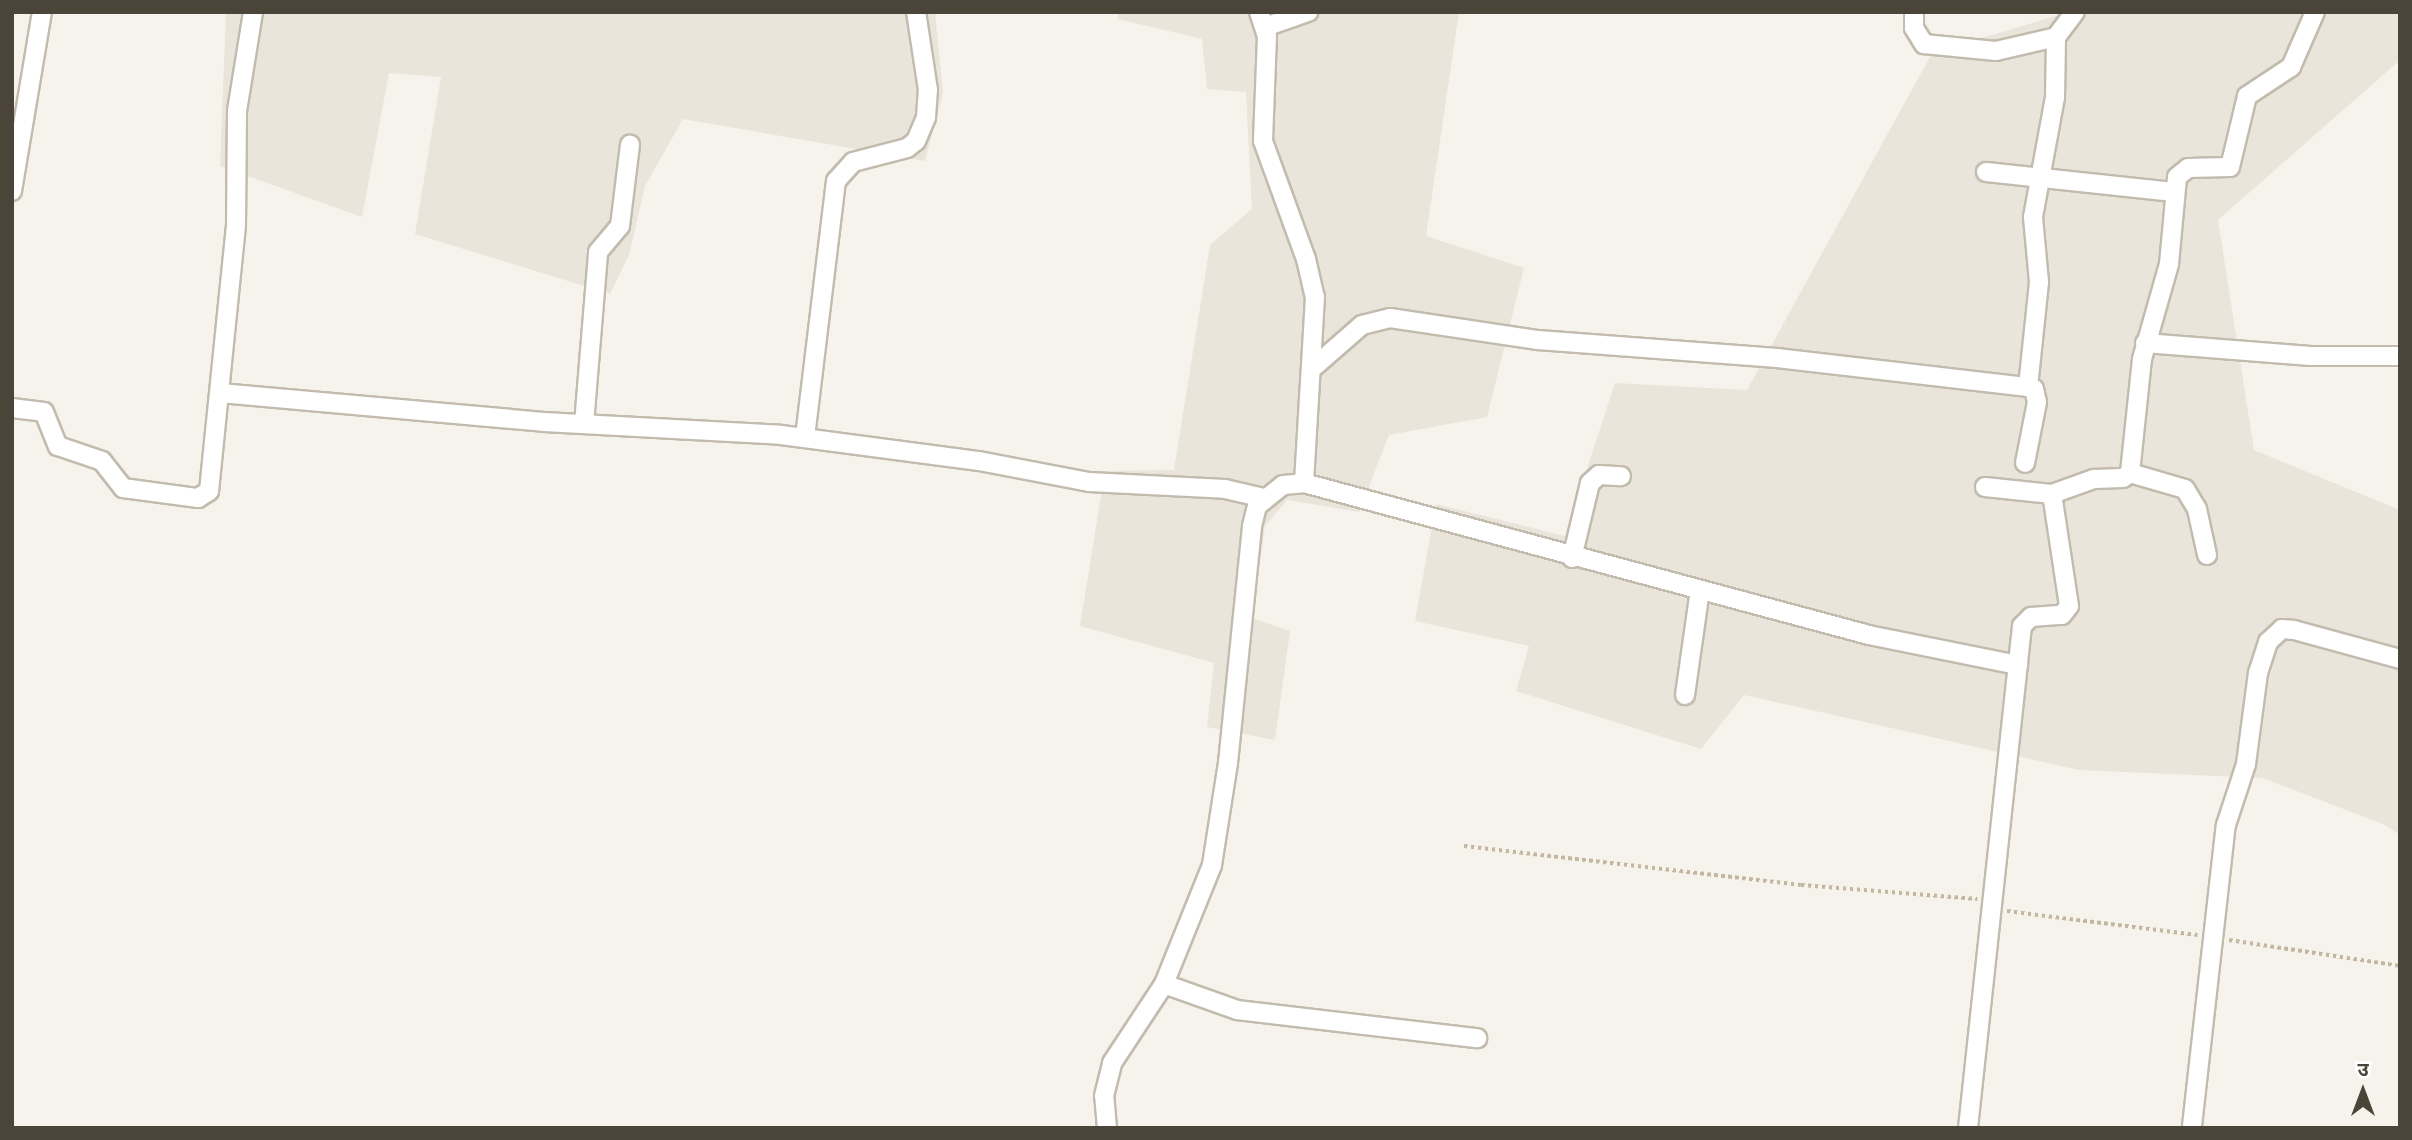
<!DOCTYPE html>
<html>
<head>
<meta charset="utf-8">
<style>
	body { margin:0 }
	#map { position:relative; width:2412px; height:1140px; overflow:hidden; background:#f6f3ec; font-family:Figtree,"Noto Sans Devanagari",sans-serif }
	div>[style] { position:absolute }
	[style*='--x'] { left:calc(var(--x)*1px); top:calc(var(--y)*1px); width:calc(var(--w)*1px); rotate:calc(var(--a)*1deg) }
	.residential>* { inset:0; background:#eae5da }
	.path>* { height:3.5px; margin-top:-1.75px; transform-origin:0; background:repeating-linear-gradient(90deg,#c4b79f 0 3.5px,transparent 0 7px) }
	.roads { filter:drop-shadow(2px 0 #c2bbae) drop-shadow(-2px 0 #c2bbae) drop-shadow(0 2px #c2bbae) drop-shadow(0 -2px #c2bbae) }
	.street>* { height:18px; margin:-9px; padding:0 9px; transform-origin:9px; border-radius:9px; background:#fff }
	span { translate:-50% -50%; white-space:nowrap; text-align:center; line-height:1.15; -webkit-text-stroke:6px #fff; paint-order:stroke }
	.frame { position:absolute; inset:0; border:14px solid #4b4439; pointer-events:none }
	.north { position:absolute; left:2328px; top:1056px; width:70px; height:70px; -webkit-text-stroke:5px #fff; paint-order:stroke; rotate:0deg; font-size:19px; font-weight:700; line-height:28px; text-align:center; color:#4b4439 }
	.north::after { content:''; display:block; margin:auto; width:24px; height:32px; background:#4b4439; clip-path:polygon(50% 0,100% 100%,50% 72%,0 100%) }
</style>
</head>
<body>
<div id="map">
	<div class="residential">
		<div style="clip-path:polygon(226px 12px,935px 12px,943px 93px,925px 161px,683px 119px,645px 186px,629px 255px,610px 294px,415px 234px,441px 77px,389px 73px,362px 217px,220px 166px)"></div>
		<div style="clip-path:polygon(1118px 12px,1459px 12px,1426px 236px,1524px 268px,1487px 417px,1389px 435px,1359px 512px,1287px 500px,1265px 526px,1252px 618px,1290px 631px,1275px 740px,1207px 727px,1214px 663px,1080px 626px,1105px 471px,1174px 470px,1210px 245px,1252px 209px,1246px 92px,1207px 89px,1202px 39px,1118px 19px)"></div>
		<div style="clip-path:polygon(2069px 12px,2400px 12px,2400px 60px,2218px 220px,2254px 450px,2400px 510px,2400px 835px,2383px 824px,2262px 778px,2079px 770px,1744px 695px,1701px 749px,1516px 691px,1529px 646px,1415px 621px,1436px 504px,1565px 536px,1615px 383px,1747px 390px,1932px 53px)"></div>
	</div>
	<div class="path">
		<div style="--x:1464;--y:846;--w:339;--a:6.6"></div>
		<div style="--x:1801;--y:885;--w:177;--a:4.5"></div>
		<div style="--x:2007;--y:911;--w:192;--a:7.2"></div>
		<div style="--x:2229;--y:940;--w:173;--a:8.6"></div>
	</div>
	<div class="roads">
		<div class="street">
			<div style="--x:1259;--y:12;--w:25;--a:72"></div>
			<div style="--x:1267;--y:36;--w:105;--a:92.2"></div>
			<div style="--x:1263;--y:141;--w:126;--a:70"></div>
			<div style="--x:1306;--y:259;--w:39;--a:77"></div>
			<div style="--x:1315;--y:297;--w:186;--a:93.4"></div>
			<div style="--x:1914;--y:12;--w:16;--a:90"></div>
			<div style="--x:1914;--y:28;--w:19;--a:58"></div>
			<div style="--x:1924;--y:44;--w:72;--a:5.6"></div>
			<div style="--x:1996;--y:51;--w:62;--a:-13.1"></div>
			<div style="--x:2056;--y:37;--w:31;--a:-53"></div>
			<div style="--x:1265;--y:27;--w:46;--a:-19.2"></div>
			<div style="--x:1986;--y:172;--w:189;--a:6.1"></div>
			<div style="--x:12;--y:191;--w:181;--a:-80.5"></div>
			<div style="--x:2145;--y:343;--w:166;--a:4.5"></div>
			<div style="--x:2310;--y:356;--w:90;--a:0"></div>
			<div style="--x:1315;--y:366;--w:62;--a:-41.1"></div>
			<div style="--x:1362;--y:325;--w:29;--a:-14"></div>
			<div style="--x:1390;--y:318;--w:150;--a:8.5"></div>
			<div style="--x:1538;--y:340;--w:240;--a:4.3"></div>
			<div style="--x:1777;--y:358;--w:253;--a:6.6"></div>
			<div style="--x:2028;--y:387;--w:6;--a:18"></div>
			<div style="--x:2034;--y:389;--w:13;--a:77"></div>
			<div style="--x:2037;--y:402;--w:62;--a:101.1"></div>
			<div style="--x:2028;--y:387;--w:106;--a:-84"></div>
			<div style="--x:2039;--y:282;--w:65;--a:-95.3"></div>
			<div style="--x:2033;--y:217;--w:122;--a:-79.6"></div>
			<div style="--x:2055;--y:97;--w:60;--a:-89"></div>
			<div style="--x:220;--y:393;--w:325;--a:5.1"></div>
			<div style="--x:544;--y:422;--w:237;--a:3.1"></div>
			<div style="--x:781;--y:435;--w:200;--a:7.5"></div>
			<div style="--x:979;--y:461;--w:112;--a:10.8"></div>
			<div style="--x:1089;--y:482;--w:136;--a:2.9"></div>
			<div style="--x:1225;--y:489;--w:40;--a:13"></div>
			<div style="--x:12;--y:408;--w:32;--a:7"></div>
			<div style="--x:44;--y:412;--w:37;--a:68"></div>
			<div style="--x:58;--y:446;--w:46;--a:18.8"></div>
			<div style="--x:102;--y:461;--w:34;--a:52"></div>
			<div style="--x:123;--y:488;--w:76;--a:7.6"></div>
			<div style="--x:198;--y:498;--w:13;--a:-32"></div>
			<div style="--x:209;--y:491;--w:267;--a:-84.2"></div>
			<div style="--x:236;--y:225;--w:114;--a:-89.5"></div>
			<div style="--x:237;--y:111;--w:100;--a:-80.8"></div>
			<div style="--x:584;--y:424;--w:173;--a:-85.3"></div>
			<div style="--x:598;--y:252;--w:34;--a:-50"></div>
			<div style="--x:620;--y:226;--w:82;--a:-83"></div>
			<div style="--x:805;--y:437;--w:258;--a:-83.1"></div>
			<div style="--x:836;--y:181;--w:25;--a:-48"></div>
			<div style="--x:853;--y:162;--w:56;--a:-14.5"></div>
			<div style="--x:907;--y:148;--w:11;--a:-38"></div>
			<div style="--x:916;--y:141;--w:26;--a:-67"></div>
			<div style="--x:926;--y:117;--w:27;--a:-86"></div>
			<div style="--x:928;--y:90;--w:79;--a:-98.7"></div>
			<div style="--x:2130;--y:473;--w:57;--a:16.2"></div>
			<div style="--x:2185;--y:489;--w:23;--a:59"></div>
			<div style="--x:2197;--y:509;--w:47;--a:77.7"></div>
			<div style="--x:1985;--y:487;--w:67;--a:6"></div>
			<div style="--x:2052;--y:494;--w:45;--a:-19.7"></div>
			<div style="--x:2094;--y:479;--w:29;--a:-2"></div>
			<div style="--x:2123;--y:478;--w:9;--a:-36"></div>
			<div style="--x:2130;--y:473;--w:115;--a:-84"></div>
			<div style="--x:2142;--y:359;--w:99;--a:-74.1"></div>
			<div style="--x:2169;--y:264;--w:87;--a:-84.7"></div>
			<div style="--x:2177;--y:177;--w:14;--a:-39"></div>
			<div style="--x:2188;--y:168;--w:42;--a:-1.4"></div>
			<div style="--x:2230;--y:167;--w:73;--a:-76.5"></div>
			<div style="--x:2247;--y:96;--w:53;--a:-33.4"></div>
			<div style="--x:2291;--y:67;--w:60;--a:-66.4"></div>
			<div style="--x:1572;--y:558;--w:77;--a:-76.5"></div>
			<div style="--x:1590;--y:483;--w:12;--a:-42"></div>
			<div style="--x:1599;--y:475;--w:22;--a:3"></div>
			<div style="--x:1685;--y:695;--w:106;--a:-81.9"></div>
			<div style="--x:1164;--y:984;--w:77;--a:19.6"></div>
			<div style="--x:1237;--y:1010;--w:242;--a:6.7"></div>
			<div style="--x:2192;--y:1126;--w:303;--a:-83.6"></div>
			<div style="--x:2226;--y:825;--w:64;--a:-71.8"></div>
			<div style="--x:2246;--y:764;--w:92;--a:-82.5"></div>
			<div style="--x:2258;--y:673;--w:33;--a:-72"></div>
			<div style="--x:2268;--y:642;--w:19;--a:-43"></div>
			<div style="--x:2282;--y:629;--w:12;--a:5"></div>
			<div style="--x:2294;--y:630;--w:110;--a:15.3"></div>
			<div style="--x:1107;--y:1128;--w:32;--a:-95"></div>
			<div style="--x:1104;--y:1096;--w:34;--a:-76"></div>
			<div style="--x:1112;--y:1063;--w:95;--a:-56.6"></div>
			<div style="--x:1164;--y:984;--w:128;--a:-68"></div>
			<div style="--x:1212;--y:865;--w:103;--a:-81.1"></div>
			<div style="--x:1228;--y:763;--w:238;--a:-84.2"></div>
			<div style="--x:1252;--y:526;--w:21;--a:-76"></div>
			<div style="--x:1257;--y:506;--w:33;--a:-39"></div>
			<div style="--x:1283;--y:485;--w:21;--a:-5"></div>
			<div style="--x:1304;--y:483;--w:585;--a:15.06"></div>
			<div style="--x:1869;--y:635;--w:152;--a:11.4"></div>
			<div style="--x:1968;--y:1128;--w:505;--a:-83.86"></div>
			<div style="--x:2022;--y:626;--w:13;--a:-45"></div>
			<div style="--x:2031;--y:617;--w:31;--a:-4"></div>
			<div style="--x:2062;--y:615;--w:11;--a:-52"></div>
			<div style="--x:2069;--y:606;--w:113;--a:-98.6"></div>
		</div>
	</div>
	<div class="frame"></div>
	<div class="north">उ</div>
</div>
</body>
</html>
